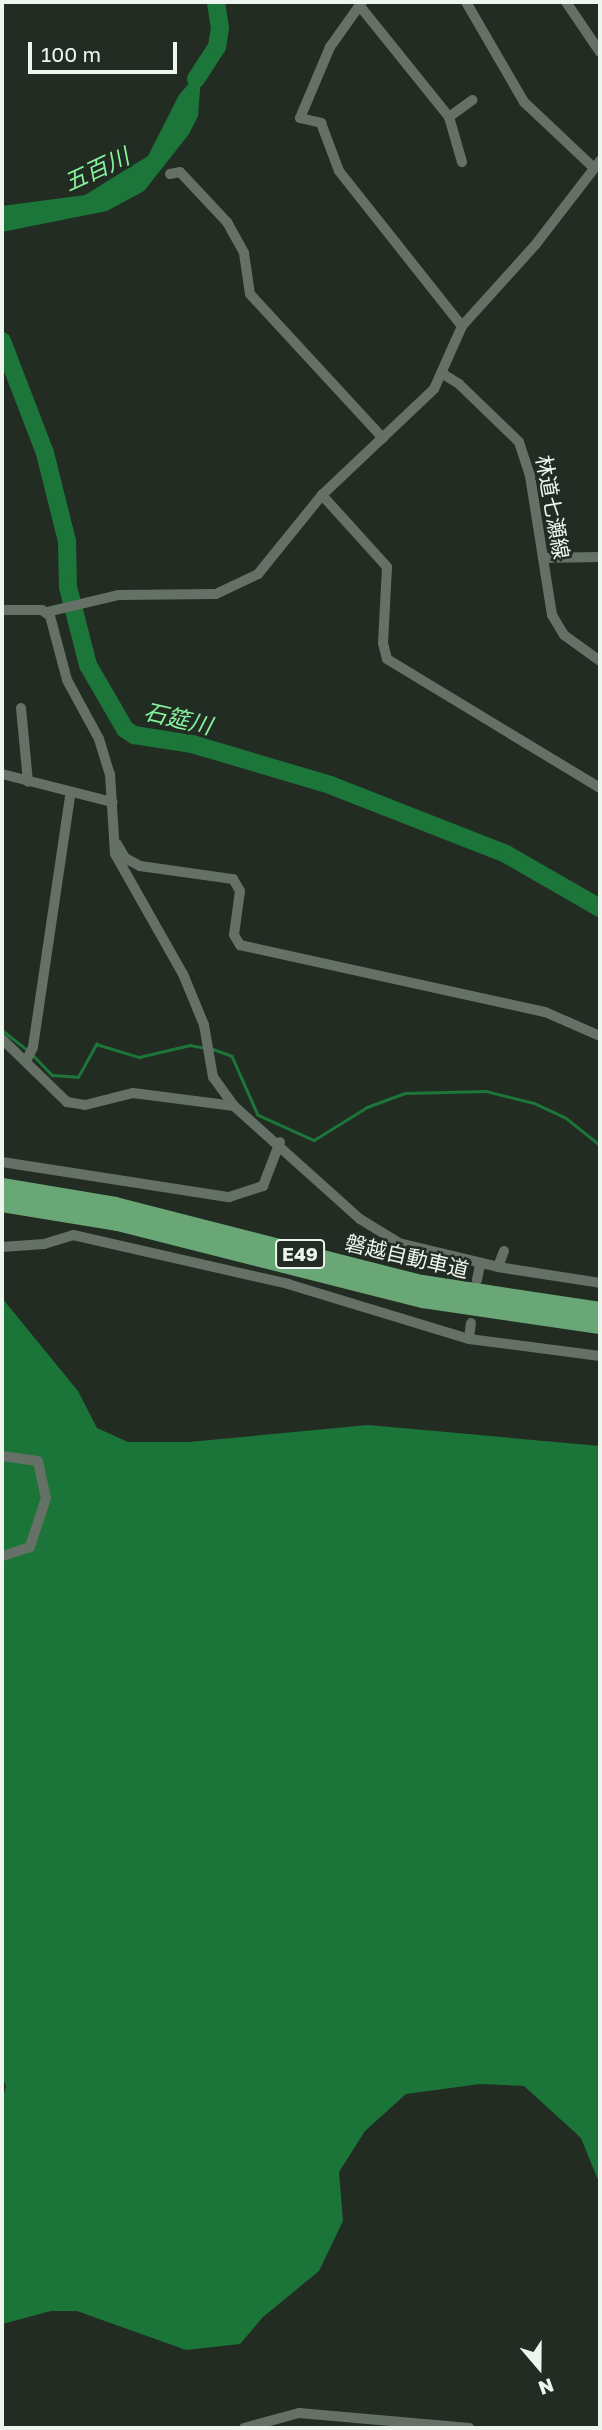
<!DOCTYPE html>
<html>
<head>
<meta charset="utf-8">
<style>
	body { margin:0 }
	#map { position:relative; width:602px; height:2430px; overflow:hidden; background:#222c23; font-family:"Golos Text","Noto Sans JP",sans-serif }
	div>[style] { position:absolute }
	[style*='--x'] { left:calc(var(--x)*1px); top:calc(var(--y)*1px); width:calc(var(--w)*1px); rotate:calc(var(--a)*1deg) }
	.forest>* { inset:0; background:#1b7438 }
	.water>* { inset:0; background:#1c7639 }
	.stream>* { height:2.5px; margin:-1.25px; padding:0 1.25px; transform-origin:1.25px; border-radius:1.25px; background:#1c7639 }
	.river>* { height:18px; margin:-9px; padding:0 9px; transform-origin:9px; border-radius:9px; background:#1c7639 }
	.street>* { height:10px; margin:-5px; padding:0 5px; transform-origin:5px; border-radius:5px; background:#657166 }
	.highway>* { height:18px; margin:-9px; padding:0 9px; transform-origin:9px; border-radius:9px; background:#69a776 }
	span { translate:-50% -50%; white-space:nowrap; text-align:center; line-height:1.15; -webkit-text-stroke:5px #222c23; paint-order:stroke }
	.shield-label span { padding:2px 5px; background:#222c23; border:2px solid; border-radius:5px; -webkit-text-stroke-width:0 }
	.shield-label { font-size:19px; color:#eef5ef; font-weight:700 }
	.street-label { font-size:21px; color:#eef5ef }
	.water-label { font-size:23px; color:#86f39f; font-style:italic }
	.frame { position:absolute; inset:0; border:4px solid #eef5ef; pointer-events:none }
	.north { position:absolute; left:504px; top:2332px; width:70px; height:70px; -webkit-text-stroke:5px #222c23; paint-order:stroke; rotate:160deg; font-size:19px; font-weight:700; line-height:28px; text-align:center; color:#eef5ef }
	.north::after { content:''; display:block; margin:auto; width:24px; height:32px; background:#eef5ef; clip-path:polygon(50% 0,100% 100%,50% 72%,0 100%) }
	.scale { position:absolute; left:28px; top:42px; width:149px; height:32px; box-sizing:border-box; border:4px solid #eef5ef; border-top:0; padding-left:9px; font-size:21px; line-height:24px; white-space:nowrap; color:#eef5ef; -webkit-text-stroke:5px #222c23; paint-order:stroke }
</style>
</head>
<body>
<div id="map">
	<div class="forest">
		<div style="clip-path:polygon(2px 1298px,78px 1391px,97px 1428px,128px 1442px,189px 1442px,368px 1425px,600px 1446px,600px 2185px,581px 2138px,524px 2086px,480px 2084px,406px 2094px,365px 2131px,339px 2172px,343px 2221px,319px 2271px,263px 2317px,240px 2344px,186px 2350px,77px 2311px,51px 2311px,2px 2324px,2px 2102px,6px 2086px,2px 2077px)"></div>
	</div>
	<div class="water">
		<div style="clip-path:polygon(209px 60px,201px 77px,198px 116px,189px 134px,144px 191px,107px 211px,2px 232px,2px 206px,85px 195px,148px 156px,179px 95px)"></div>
	</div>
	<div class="stream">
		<div style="--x:2;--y:1030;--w:33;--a:38"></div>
		<div style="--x:213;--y:1049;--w:20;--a:20"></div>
		<div style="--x:232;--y:1056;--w:64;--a:66.2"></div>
		<div style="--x:258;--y:1115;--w:61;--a:24.1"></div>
		<div style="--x:314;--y:1140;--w:62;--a:-31.9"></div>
		<div style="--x:367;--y:1107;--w:40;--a:-20.2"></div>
		<div style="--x:405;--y:1093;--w:81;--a:-1.4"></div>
		<div style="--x:486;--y:1091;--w:49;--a:14"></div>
		<div style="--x:534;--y:1103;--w:35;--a:25"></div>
		<div style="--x:566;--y:1118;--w:43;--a:38.5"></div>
		<div style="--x:33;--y:1055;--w:28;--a:46"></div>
		<div style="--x:52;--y:1075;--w:26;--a:4"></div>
		<div style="--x:78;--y:1077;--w:38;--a:-61"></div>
		<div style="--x:96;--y:1044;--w:45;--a:16.8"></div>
		<div style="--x:139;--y:1057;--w:52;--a:-13.2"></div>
		<div style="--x:190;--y:1045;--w:16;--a:11"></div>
	</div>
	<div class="river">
		<div style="--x:196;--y:79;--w:38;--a:-57"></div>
		<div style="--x:217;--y:47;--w:19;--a:-81"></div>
		<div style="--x:220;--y:28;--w:26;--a:-99"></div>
		<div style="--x:2;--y:341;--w:120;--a:69"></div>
		<div style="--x:45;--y:453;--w:91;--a:76"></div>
		<div style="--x:67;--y:541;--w:46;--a:88.8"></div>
		<div style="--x:68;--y:587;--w:81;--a:75.6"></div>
		<div style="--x:88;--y:665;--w:74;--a:60"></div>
		<div style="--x:125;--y:729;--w:11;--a:34"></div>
		<div style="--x:134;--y:735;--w:59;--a:8.8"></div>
		<div style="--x:192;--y:744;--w:144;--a:16.5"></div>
		<div style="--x:330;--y:785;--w:189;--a:21.4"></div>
		<div style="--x:506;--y:854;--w:108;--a:29.9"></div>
	</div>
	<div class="street">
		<div style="--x:362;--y:2;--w:55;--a:125.4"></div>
		<div style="--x:330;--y:47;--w:77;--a:112.9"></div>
		<div style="--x:300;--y:118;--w:22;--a:13"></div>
		<div style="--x:321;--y:123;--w:51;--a:69.4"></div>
		<div style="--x:339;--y:171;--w:198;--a:51.6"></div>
		<div style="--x:466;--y:2;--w:116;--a:59.9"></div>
		<div style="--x:524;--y:102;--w:96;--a:43.3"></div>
		<div style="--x:566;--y:2;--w:60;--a:55.8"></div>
		<div style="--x:359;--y:5;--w:144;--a:51.2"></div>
		<div style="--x:449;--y:117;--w:47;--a:73.9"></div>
		<div style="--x:449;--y:117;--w:29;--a:-36"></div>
		<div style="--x:170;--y:174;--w:10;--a:-11"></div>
		<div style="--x:180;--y:172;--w:69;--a:46.8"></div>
		<div style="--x:227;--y:222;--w:35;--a:61"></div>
		<div style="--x:244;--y:253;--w:41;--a:81.7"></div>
		<div style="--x:250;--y:294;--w:196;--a:47.3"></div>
		<div style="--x:443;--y:374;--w:19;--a:32"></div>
		<div style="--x:459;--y:384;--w:83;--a:44"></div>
		<div style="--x:519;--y:442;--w:36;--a:72"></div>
		<div style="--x:530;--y:476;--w:141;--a:81"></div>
		<div style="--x:552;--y:615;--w:23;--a:59"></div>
		<div style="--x:564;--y:635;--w:44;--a:35.8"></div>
		<div style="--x:322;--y:495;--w:97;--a:47.9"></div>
		<div style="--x:387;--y:567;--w:76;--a:93"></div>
		<div style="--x:383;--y:643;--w:16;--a:76"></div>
		<div style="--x:387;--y:659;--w:249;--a:31.2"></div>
		<div style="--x:543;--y:558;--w:57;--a:-1"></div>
		<div style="--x:2;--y:610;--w:40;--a:0"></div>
		<div style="--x:42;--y:610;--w:10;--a:37"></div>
		<div style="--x:50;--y:616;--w:66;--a:75.1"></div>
		<div style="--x:67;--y:680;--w:67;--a:61.5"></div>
		<div style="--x:99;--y:739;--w:37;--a:73"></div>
		<div style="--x:110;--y:774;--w:80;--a:86.4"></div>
		<div style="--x:115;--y:854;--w:138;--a:60.5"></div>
		<div style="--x:183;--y:974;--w:55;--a:67.6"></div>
		<div style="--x:204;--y:1025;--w:53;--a:80.2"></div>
		<div style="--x:213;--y:1077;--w:36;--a:54"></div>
		<div style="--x:234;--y:1106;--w:169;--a:41.9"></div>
		<div style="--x:360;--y:1219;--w:46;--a:31.6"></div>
		<div style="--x:399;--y:1243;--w:102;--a:13.6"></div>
		<div style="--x:47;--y:612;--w:74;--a:-13.3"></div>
		<div style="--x:119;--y:595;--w:97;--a:-0.6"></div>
		<div style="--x:216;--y:594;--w:47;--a:-25.5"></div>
		<div style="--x:258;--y:574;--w:102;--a:-51"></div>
		<div style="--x:322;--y:495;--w:154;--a:-43.4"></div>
		<div style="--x:434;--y:389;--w:69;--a:-66"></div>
		<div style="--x:462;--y:326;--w:110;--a:-47.9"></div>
		<div style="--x:536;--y:244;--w:105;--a:-52.4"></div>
		<div style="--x:21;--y:708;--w:74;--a:84.6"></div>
		<div style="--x:2;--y:774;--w:114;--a:14.3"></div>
		<div style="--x:117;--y:844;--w:16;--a:60"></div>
		<div style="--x:125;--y:858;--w:17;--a:28"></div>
		<div style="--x:140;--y:866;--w:94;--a:8"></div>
		<div style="--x:233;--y:879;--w:14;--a:60"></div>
		<div style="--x:240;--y:891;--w:44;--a:97.8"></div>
		<div style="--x:234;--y:935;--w:12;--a:59"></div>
		<div style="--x:240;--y:945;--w:312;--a:12.4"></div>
		<div style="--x:545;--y:1012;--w:60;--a:23.6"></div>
		<div style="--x:2;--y:1039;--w:91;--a:44.1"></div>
		<div style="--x:67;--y:1102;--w:18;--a:9"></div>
		<div style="--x:85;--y:1105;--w:49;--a:-14"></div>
		<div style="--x:133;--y:1093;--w:102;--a:7.3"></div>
		<div style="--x:27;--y:1059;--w:13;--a:-63"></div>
		<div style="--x:33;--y:1047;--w:255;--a:-81.6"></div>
		<div style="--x:2;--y:1162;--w:230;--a:8.8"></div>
		<div style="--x:229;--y:1197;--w:36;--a:-18"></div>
		<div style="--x:263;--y:1186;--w:47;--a:-68.9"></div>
		<div style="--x:2;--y:1247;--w:42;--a:-4.1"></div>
		<div style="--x:44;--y:1244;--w:30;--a:-17"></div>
		<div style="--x:73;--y:1235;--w:221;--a:12.8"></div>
		<div style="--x:288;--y:1284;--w:189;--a:16.9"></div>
		<div style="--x:469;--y:1339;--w:132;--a:7.4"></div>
		<div style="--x:504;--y:1251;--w:17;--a:111"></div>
		<div style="--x:498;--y:1267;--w:103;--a:8.9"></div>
		<div style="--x:477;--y:1280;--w:15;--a:-79"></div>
		<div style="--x:469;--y:1339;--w:16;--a:-83"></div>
		<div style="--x:2;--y:1456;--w:36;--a:8"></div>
		<div style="--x:38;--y:1461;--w:38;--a:78"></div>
		<div style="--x:46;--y:1498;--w:52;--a:108.1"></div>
		<div style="--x:30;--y:1547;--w:29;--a:162"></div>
		<div style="--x:244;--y:2428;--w:57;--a:-15.3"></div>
		<div style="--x:299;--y:2413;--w:171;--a:5"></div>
	</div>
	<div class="highway">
		<div style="--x:2;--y:1187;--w:115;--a:9.5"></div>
		<div style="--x:115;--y:1206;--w:317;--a:14.3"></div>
		<div style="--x:422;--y:1284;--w:180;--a:8.6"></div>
		<div style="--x:2;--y:1203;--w:118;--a:9.3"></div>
		<div style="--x:118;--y:1222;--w:315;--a:14.2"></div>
		<div style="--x:423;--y:1299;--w:179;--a:8.4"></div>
	</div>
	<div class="shield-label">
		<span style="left:300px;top:1254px">E49</span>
	</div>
	<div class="street-label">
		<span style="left:553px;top:507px;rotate:80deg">林道七瀬線</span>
		<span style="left:407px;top:1256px;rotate:13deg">磐越自動車道</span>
	</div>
	<div class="water-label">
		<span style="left:96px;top:169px;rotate:-25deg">五百川</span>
		<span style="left:178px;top:718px;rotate:13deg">石筵川</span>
	</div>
	<div class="frame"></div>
	<div class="north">N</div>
	<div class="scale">100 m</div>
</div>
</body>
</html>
